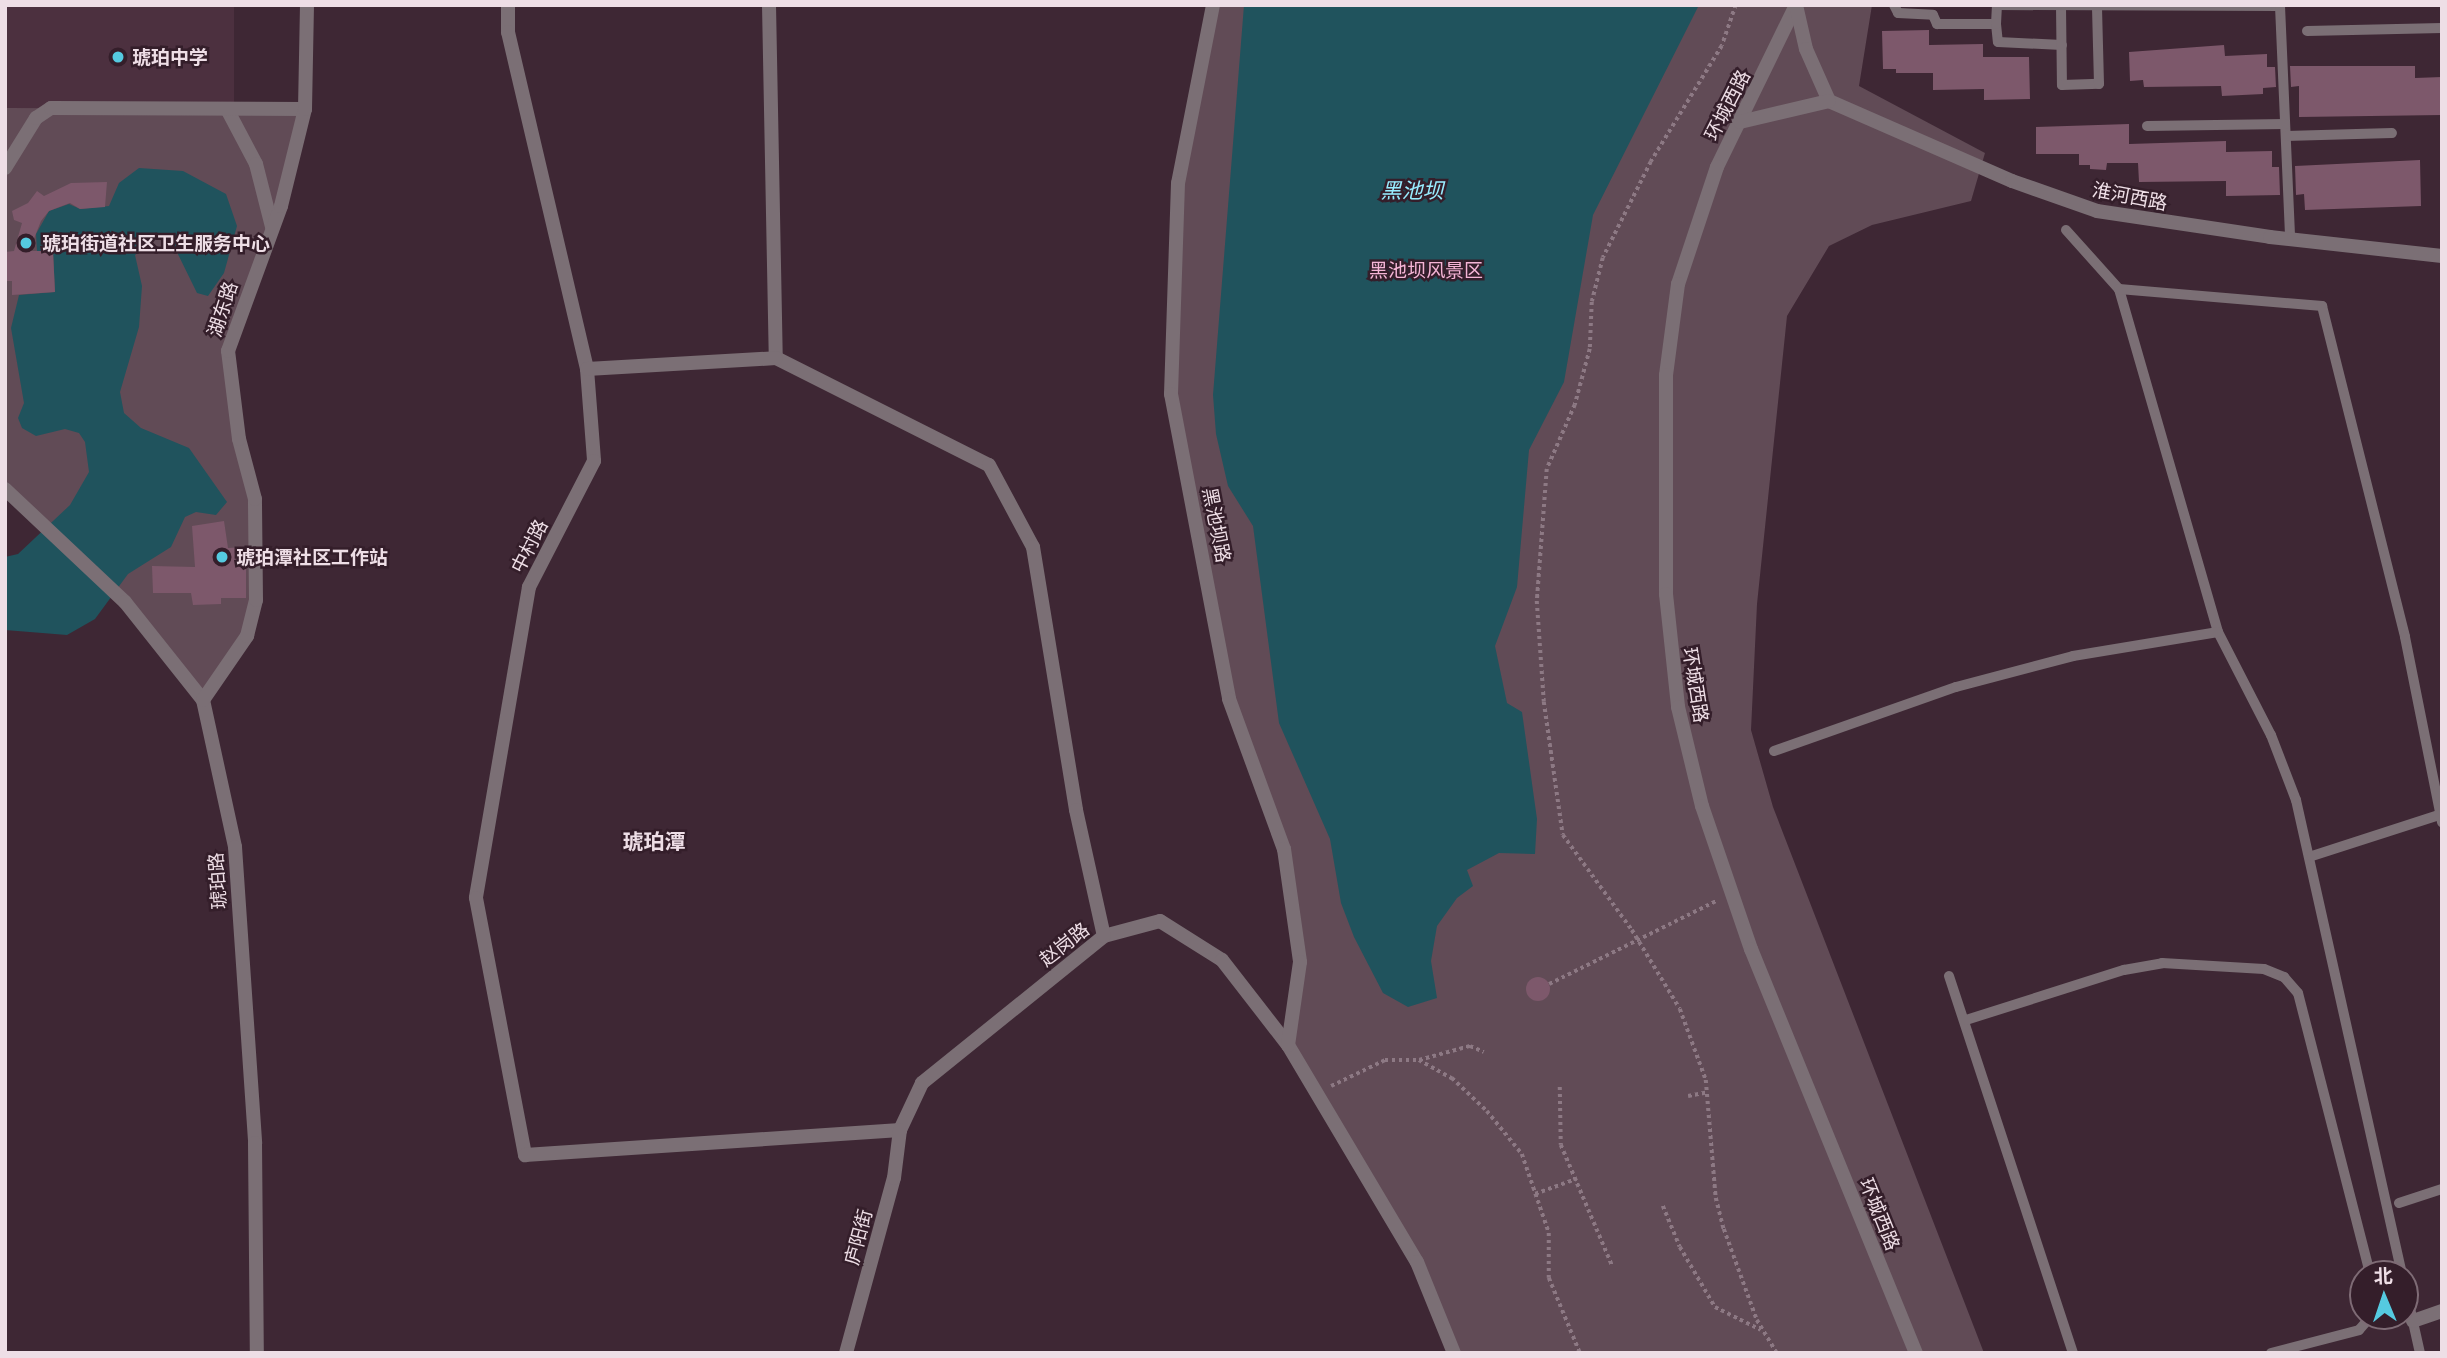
<!DOCTYPE html>
<html>
<head>
<meta charset="utf-8">
<style>
	body { margin:0 }
	#map { position:relative; width:2447px; height:1358px; overflow:hidden; background:#3e2734; font-family:"Golos Text","Noto Sans SC",sans-serif }
	div>[style] { position:absolute }
	[style*='--x'] { left:calc(var(--x)*1px); top:calc(var(--y)*1px); width:calc(var(--w)*1px); rotate:calc(var(--a)*1deg) }
	.built>* { inset:0; background:#4c303f; transform-origin:0 0 }
	.green>* { inset:0; background:#614b56 }
	.water>* { inset:0; background:#20535d }
	.building>* { inset:0; background:#7d586b }
	.round { border-radius:50% }
	.path>* { height:3.5px; margin-top:-1.75px; transform-origin:0; background:repeating-linear-gradient(90deg,#8d7984 0 3.5px,transparent 0 7px) }
	.service>* { height:10px; margin:-5px; padding:0 5px; transform-origin:5px; border-radius:5px; background:#7b6f75 }
	.minor>* { height:14px; margin:-7px; padding:0 7px; transform-origin:7px; border-radius:7px; background:#7b6f75 }
	.tertiary>* { height:14px; margin:-7px; padding:0 7px; transform-origin:7px; border-radius:7px; background:#7b6f75 }
	.dots>* { width:19px; height:19px; translate:-50% -50%; box-sizing:border-box; border:4px solid #341e2a; border-radius:50% }
	span { translate:-50% -50%; white-space:nowrap; text-align:center; line-height:1.15; -webkit-text-stroke:5px #341e2a; paint-order:stroke }
	.poi-label { font-size:19px; color:#eedee6; font-weight:700 }
	.left { translate:0 -50%; text-align:left }
	.street-label { font-size:19px; color:#eedee6 }
	.park-label { font-size:19px; color:#f5b5d6 }
	.water-label { font-size:21px; color:#98edff; font-style:italic }
	.neighbourhood-label { font-size:21px; color:#eedee6; font-weight:700 }
	.frame { position:absolute; inset:0; border:7px solid #eedee6; pointer-events:none }
	.north { position:absolute; left:2349px; top:1260px; width:70px; height:70px; box-sizing:border-box; background:#341e2a; border:2px solid #7e6b75; border-radius:50%; rotate:358deg; font-size:19px; font-weight:700; line-height:28px; text-align:center; color:#eedee6 }
	.north::after { content:''; display:block; margin:auto; width:24px; height:32px; background:#55cae0; clip-path:polygon(50% 0,100% 100%,50% 72%,0 100%) }
</style>
</head>
<body>
<div id="map">
	<div class="built">
		<div style="left:5px;top:5px;width:229px;height:103px"></div>
	</div>
	<div class="green">
		<div style="clip-path:polygon(1213px 5px,1872px 5px,1859px 86px,1985px 153px,1971px 201px,1872px 225px,1829px 246px,1787px 316px,1757px 604px,1751px 730px,1773px 807px,1984px 1353px,1454px 1353px,1417px 1262px,1288px 1045px,1300px 962px,1284px 849px,1229px 699px,1171px 394px,1178px 183px)"></div>
		<div style="clip-path:polygon(5px 108px,305px 109px,228px 351px,255px 499px,247px 636px,203px 700px,125px 602px,5px 489px)"></div>
	</div>
	<div class="water">
		<div style="clip-path:polygon(1244px 5px,1699px 5px,1593px 215px,1564px 382px,1529px 450px,1517px 587px,1495px 646px,1507px 703px,1522px 712px,1537px 819px,1535px 854px,1499px 853px,1467px 870px,1473px 886px,1457px 898px,1437px 926px,1431px 961px,1437px 998px,1408px 1007px,1383px 993px,1354px 937px,1341px 903px,1330px 839px,1279px 723px,1253px 526px,1228px 486px,1216px 434px,1213px 395px)"></div>
		<div style="clip-path:polygon(139px 168px,183px 171px,226px 194px,237px 226px,224px 273px,208px 296px,197px 293px,172px 242px,155px 238px,135px 255px,142px 286px,139px 327px,120px 392px,124px 413px,141px 428px,189px 448px,227px 502px,216px 515px,196px 512px,185px 517px,171px 547px,128px 574px,95px 619px,67px 635px,5px 630px,5px 557px,18px 554px,70px 505px,89px 472px,85px 442px,79px 433px,65px 429px,36px 436px,22px 428px,18px 418px,24px 403px,11px 328px,19px 295px,55px 292px,53px 251px,37px 251px,36px 234px,49px 211px,69px 204px,80px 209px,109px 206px,119px 183px)"></div>
	</div>
	<div class="building">
		<div style="clip-path:polygon(1929px 30px,1929px 45px,1983px 44px,1983px 57px,2029px 57px,2030px 99px,1984px 100px,1984px 89px,1933px 90px,1933px 73px,1896px 73px,1896px 69px,1883px 69px,1882px 31px)"></div>
		<div style="clip-path:polygon(2224px 45px,2225px 56px,2267px 54px,2267px 67px,2275px 67px,2276px 87px,2263px 88px,2263px 94px,2222px 96px,2221px 86px,2144px 87px,2143px 80px,2130px 81px,2129px 52px)"></div>
		<div style="clip-path:polygon(2290px 66px,2415px 66px,2415px 78px,2442px 77px,2442px 115px,2299px 117px,2299px 86px,2291px 87px)"></div>
		<div style="clip-path:polygon(2129px 124px,2129px 144px,2226px 141px,2226px 152px,2272px 151px,2272px 167px,2279px 167px,2280px 195px,2226px 196px,2226px 181px,2139px 182px,2138px 163px,2107px 163px,2106px 170px,2090px 169px,2090px 165px,2079px 165px,2079px 154px,2036px 154px,2036px 127px)"></div>
		<div style="clip-path:polygon(2420px 160px,2421px 206px,2305px 210px,2304px 194px,2296px 195px,2295px 166px)"></div>
		<div style="clip-path:polygon(107px 182px,105px 207px,80px 209px,70px 203px,49px 211px,41px 221px,29px 251px,53px 251px,55px 292px,12px 295px,12px 281px,5px 281px,5px 252px,14px 251px,22px 223px,14px 220px,12px 211px,28px 203px,37px 191px,44px 196px,71px 183px)"></div>
		<div style="clip-path:polygon(224px 521px,228px 548px,246px 547px,246px 598px,221px 598px,221px 604px,193px 605px,191px 593px,153px 593px,152px 566px,195px 567px,192px 526px)"></div>
		<div class="round" style="left:1526px;top:977px;width:24px;height:24px"></div>
	</div>
	<div class="path">
		<div style="--x:1736;--y:5;--w:43;--a:108.9"></div>
		<div style="--x:1722;--y:46;--w:136;--a:121.5"></div>
		<div style="--x:1651;--y:162;--w:107;--a:116.6"></div>
		<div style="--x:1603;--y:258;--w:45;--a:104"></div>
		<div style="--x:1592;--y:302;--w:47;--a:92.4"></div>
		<div style="--x:1590;--y:349;--w:58;--a:105"></div>
		<div style="--x:1575;--y:405;--w:70;--a:113.6"></div>
		<div style="--x:1547;--y:469;--w:132;--a:94.3"></div>
		<div style="--x:1537;--y:601;--w:101;--a:86"></div>
		<div style="--x:1544;--y:702;--w:134;--a:81.9"></div>
		<div style="--x:1563;--y:835;--w:117;--a:54"></div>
		<div style="--x:1632;--y:930;--w:92;--a:58.7"></div>
		<div style="--x:1680;--y:1009;--w:76;--a:69.9"></div>
		<div style="--x:1706;--y:1080;--w:118;--a:85.2"></div>
		<div style="--x:1716;--y:1198;--w:32;--a:76"></div>
		<div style="--x:1724;--y:1229;--w:97;--a:70.1"></div>
		<div style="--x:1757;--y:1320;--w:39;--a:59"></div>
		<div style="--x:1549;--y:984;--w:186;--a:-26.4"></div>
		<div style="--x:1419;--y:1060;--w:53;--a:-15.4"></div>
		<div style="--x:1470;--y:1046;--w:15;--a:23"></div>
		<div style="--x:1331;--y:1086;--w:60;--a:-25.7"></div>
		<div style="--x:1385;--y:1060;--w:34;--a:0"></div>
		<div style="--x:1419;--y:1060;--w:38;--a:29"></div>
		<div style="--x:1452;--y:1078;--w:48;--a:43.3"></div>
		<div style="--x:1487;--y:1111;--w:55;--a:50.9"></div>
		<div style="--x:1522;--y:1154;--w:83;--a:71.1"></div>
		<div style="--x:1549;--y:1233;--w:45;--a:90"></div>
		<div style="--x:1549;--y:1278;--w:81;--a:67.5"></div>
		<div style="--x:1560;--y:1087;--w:58;--a:89"></div>
		<div style="--x:1561;--y:1145;--w:130;--a:67"></div>
		<div style="--x:1688;--y:1096;--w:20;--a:-11"></div>
		<div style="--x:1535;--y:1194;--w:44;--a:-20.1"></div>
		<div style="--x:1663;--y:1206;--w:44;--a:67.5"></div>
		<div style="--x:1680;--y:1247;--w:69;--a:59.7"></div>
		<div style="--x:1715;--y:1307;--w:51;--a:26.6"></div>
	</div>
	<div class="service">
		<div style="--x:1894;--y:5;--w:9;--a:63"></div>
		<div style="--x:1898;--y:13;--w:35;--a:3"></div>
		<div style="--x:1933;--y:15;--w:10;--a:66"></div>
		<div style="--x:1937;--y:24;--w:59;--a:0"></div>
		<div style="--x:1996;--y:24;--w:18;--a:84"></div>
		<div style="--x:1998;--y:42;--w:64;--a:2.7"></div>
		<div style="--x:2061;--y:7;--w:78;--a:89.3"></div>
		<div style="--x:2062;--y:85;--w:37;--a:-2"></div>
		<div style="--x:2099;--y:84;--w:76;--a:-91.5"></div>
		<div style="--x:1996;--y:24;--w:19;--a:-87"></div>
		<div style="--x:1997;--y:5;--w:283;--a:0.2"></div>
		<div style="--x:2280;--y:6;--w:233;--a:87.5"></div>
		<div style="--x:2307;--y:31;--w:135;--a:-1.3"></div>
		<div style="--x:2147;--y:126;--w:138;--a:-0.8"></div>
		<div style="--x:2286;--y:136;--w:106;--a:-1.6"></div>
		<div style="--x:2066;--y:230;--w:79;--a:48.1"></div>
		<div style="--x:2119;--y:289;--w:357;--a:73.9"></div>
		<div style="--x:2218;--y:632;--w:116;--a:62.8"></div>
		<div style="--x:2271;--y:735;--w:70;--a:69"></div>
		<div style="--x:2296;--y:800;--w:486;--a:77.4"></div>
		<div style="--x:2119;--y:289;--w:204;--a:4.8"></div>
		<div style="--x:2322;--y:306;--w:341;--a:75.9"></div>
		<div style="--x:2405;--y:637;--w:189;--a:78.7"></div>
		<div style="--x:1774;--y:751;--w:193;--a:-19.4"></div>
		<div style="--x:1956;--y:687;--w:121;--a:-14.8"></div>
		<div style="--x:2073;--y:656;--w:147;--a:-9.4"></div>
		<div style="--x:2312;--y:856;--w:133;--a:-17.9"></div>
		<div style="--x:1949;--y:976;--w:397;--a:71.8"></div>
		<div style="--x:1966;--y:1020;--w:166;--a:-17.6"></div>
		<div style="--x:2124;--y:970;--w:39;--a:-10"></div>
		<div style="--x:2162;--y:963;--w:102;--a:3.4"></div>
		<div style="--x:2264;--y:969;--w:22;--a:22"></div>
		<div style="--x:2284;--y:977;--w:21;--a:49"></div>
		<div style="--x:2298;--y:993;--w:290;--a:75.6"></div>
		<div style="--x:2399;--y:1203;--w:45;--a:-18"></div>
		<div style="--x:2405;--y:1286;--w:69;--a:77.4"></div>
		<div style="--x:2271;--y:1353;--w:91;--a:-14.6"></div>
		<div style="--x:2359;--y:1330;--w:18;--a:-49"></div>
	</div>
	<div class="minor">
		<div style="--x:508;--y:5;--w:27;--a:90"></div>
		<div style="--x:508;--y:32;--w:346;--a:76.8"></div>
		<div style="--x:587;--y:369;--w:92;--a:85.6"></div>
		<div style="--x:594;--y:461;--w:142;--a:117.3"></div>
		<div style="--x:529;--y:587;--w:315;--a:99.7"></div>
		<div style="--x:476;--y:898;--w:262;--a:79.2"></div>
		<div style="--x:525;--y:1155;--w:376;--a:-3.8"></div>
		<div style="--x:900;--y:1130;--w:52;--a:-64.9"></div>
		<div style="--x:922;--y:1083;--w:234;--a:-38.9"></div>
		<div style="--x:1104;--y:936;--w:58;--a:-15"></div>
		<div style="--x:1160;--y:921;--w:73;--a:32.2"></div>
		<div style="--x:1222;--y:960;--w:108;--a:52.2"></div>
		<div style="--x:1288;--y:1045;--w:252;--a:59.3"></div>
		<div style="--x:1417;--y:1262;--w:98;--a:67.9"></div>
		<div style="--x:769;--y:5;--w:353;--a:88.9"></div>
		<div style="--x:776;--y:358;--w:238;--a:26.7"></div>
		<div style="--x:989;--y:465;--w:93;--a:61.8"></div>
		<div style="--x:1033;--y:547;--w:266;--a:80.7"></div>
		<div style="--x:1076;--y:810;--w:129;--a:77.5"></div>
		<div style="--x:1213;--y:5;--w:181;--a:101.1"></div>
		<div style="--x:1178;--y:183;--w:211;--a:91.9"></div>
		<div style="--x:1171;--y:394;--w:310;--a:79.2"></div>
		<div style="--x:1229;--y:699;--w:160;--a:69.9"></div>
		<div style="--x:1284;--y:849;--w:114;--a:81.9"></div>
		<div style="--x:1300;--y:962;--w:84;--a:98.2"></div>
		<div style="--x:227;--y:109;--w:62;--a:62.2"></div>
		<div style="--x:256;--y:164;--w:65;--a:75.7"></div>
		<div style="--x:5;--y:168;--w:59;--a:-58.2"></div>
		<div style="--x:36;--y:118;--w:18;--a:-34"></div>
		<div style="--x:51;--y:108;--w:254;--a:0.2"></div>
		<div style="--x:587;--y:369;--w:189;--a:-3.3"></div>
		<div style="--x:5;--y:489;--w:165;--a:43.3"></div>
		<div style="--x:125;--y:602;--w:125;--a:51.5"></div>
		<div style="--x:203;--y:700;--w:150;--a:77.7"></div>
		<div style="--x:235;--y:847;--w:297;--a:86.1"></div>
		<div style="--x:255;--y:1143;--w:210;--a:89.5"></div>
		<div style="--x:203;--y:700;--w:78;--a:-55.5"></div>
		<div style="--x:247;--y:636;--w:37;--a:-76"></div>
		<div style="--x:256;--y:600;--w:101;--a:-90.6"></div>
		<div style="--x:255;--y:499;--w:62;--a:-104.9"></div>
		<div style="--x:239;--y:439;--w:89;--a:-97.1"></div>
		<div style="--x:228;--y:351;--w:154;--a:-69.9"></div>
		<div style="--x:281;--y:206;--w:100;--a:-76.1"></div>
		<div style="--x:305;--y:109;--w:104;--a:-88.9"></div>
		<div style="--x:2413;--y:1321;--w:31;--a:-19"></div>
		<div style="--x:846;--y:1353;--w:181;--a:-74.7"></div>
		<div style="--x:894;--y:1178;--w:48;--a:-82.9"></div>
	</div>
	<div class="tertiary">
		<div style="--x:1796;--y:5;--w:180;--a:116"></div>
		<div style="--x:1717;--y:167;--w:123;--a:108.4"></div>
		<div style="--x:1678;--y:284;--w:92;--a:97.5"></div>
		<div style="--x:1666;--y:375;--w:219;--a:90"></div>
		<div style="--x:1666;--y:594;--w:114;--a:83.9"></div>
		<div style="--x:1678;--y:707;--w:102;--a:76.4"></div>
		<div style="--x:1702;--y:806;--w:151;--a:71.1"></div>
		<div style="--x:1751;--y:949;--w:436;--a:67.8"></div>
		<div style="--x:1796;--y:5;--w:45;--a:77.2"></div>
		<div style="--x:1806;--y:49;--w:57;--a:66.1"></div>
		<div style="--x:1829;--y:101;--w:200;--a:23.6"></div>
		<div style="--x:2012;--y:181;--w:90;--a:19.4"></div>
		<div style="--x:2097;--y:211;--w:175;--a:8.5"></div>
		<div style="--x:2270;--y:237;--w:173;--a:6.3"></div>
		<div style="--x:1740;--y:122;--w:91;--a:-13.3"></div>
	</div>
	<div class="dots">
		<div style="left:118px;top:57px;background:#55cae0"></div>
		<div style="left:26px;top:243px;background:#55cae0"></div>
		<div style="left:222px;top:557px;background:#55cae0"></div>
	</div>
	<div class="poi-label">
		<span class="left" style="left:132px;top:57px">琥珀中学</span>
		<span class="left" style="left:42px;top:243px">琥珀街道社区卫生服务中心</span>
		<span class="left" style="left:236px;top:557px">琥珀潭社区工作站</span>
	</div>
	<div class="street-label">
		<span style="left:1727px;top:105px;rotate:-63deg">环城西路</span>
		<span style="left:2130px;top:196px;rotate:11deg">淮河西路</span>
		<span style="left:222px;top:309px;rotate:-72deg">湖东路</span>
		<span style="left:1217px;top:525px;rotate:79deg">黑池坝路</span>
		<span style="left:529px;top:546px;rotate:-63deg">中村路</span>
		<span style="left:1696px;top:685px;rotate:81deg">环城西路</span>
		<span style="left:217px;top:881px;rotate:-94deg">琥珀路</span>
		<span style="left:1064px;top:944px;rotate:-38deg">赵岗路</span>
		<span style="left:1880px;top:1214px;rotate:68deg">环城西路</span>
		<span style="left:858px;top:1237px;rotate:-75deg">庐阳街</span>
	</div>
	<div class="park-label">
		<span style="left:1426px;top:270px">黑池坝风景区</span>
	</div>
	<div class="water-label">
		<span style="left:1412px;top:190px">黑池坝</span>
	</div>
	<div class="neighbourhood-label">
		<span style="left:654px;top:841px">琥珀潭</span>
	</div>
	<div class="frame"></div>
	<div class="north">北</div>
</div>
</body>
</html>
